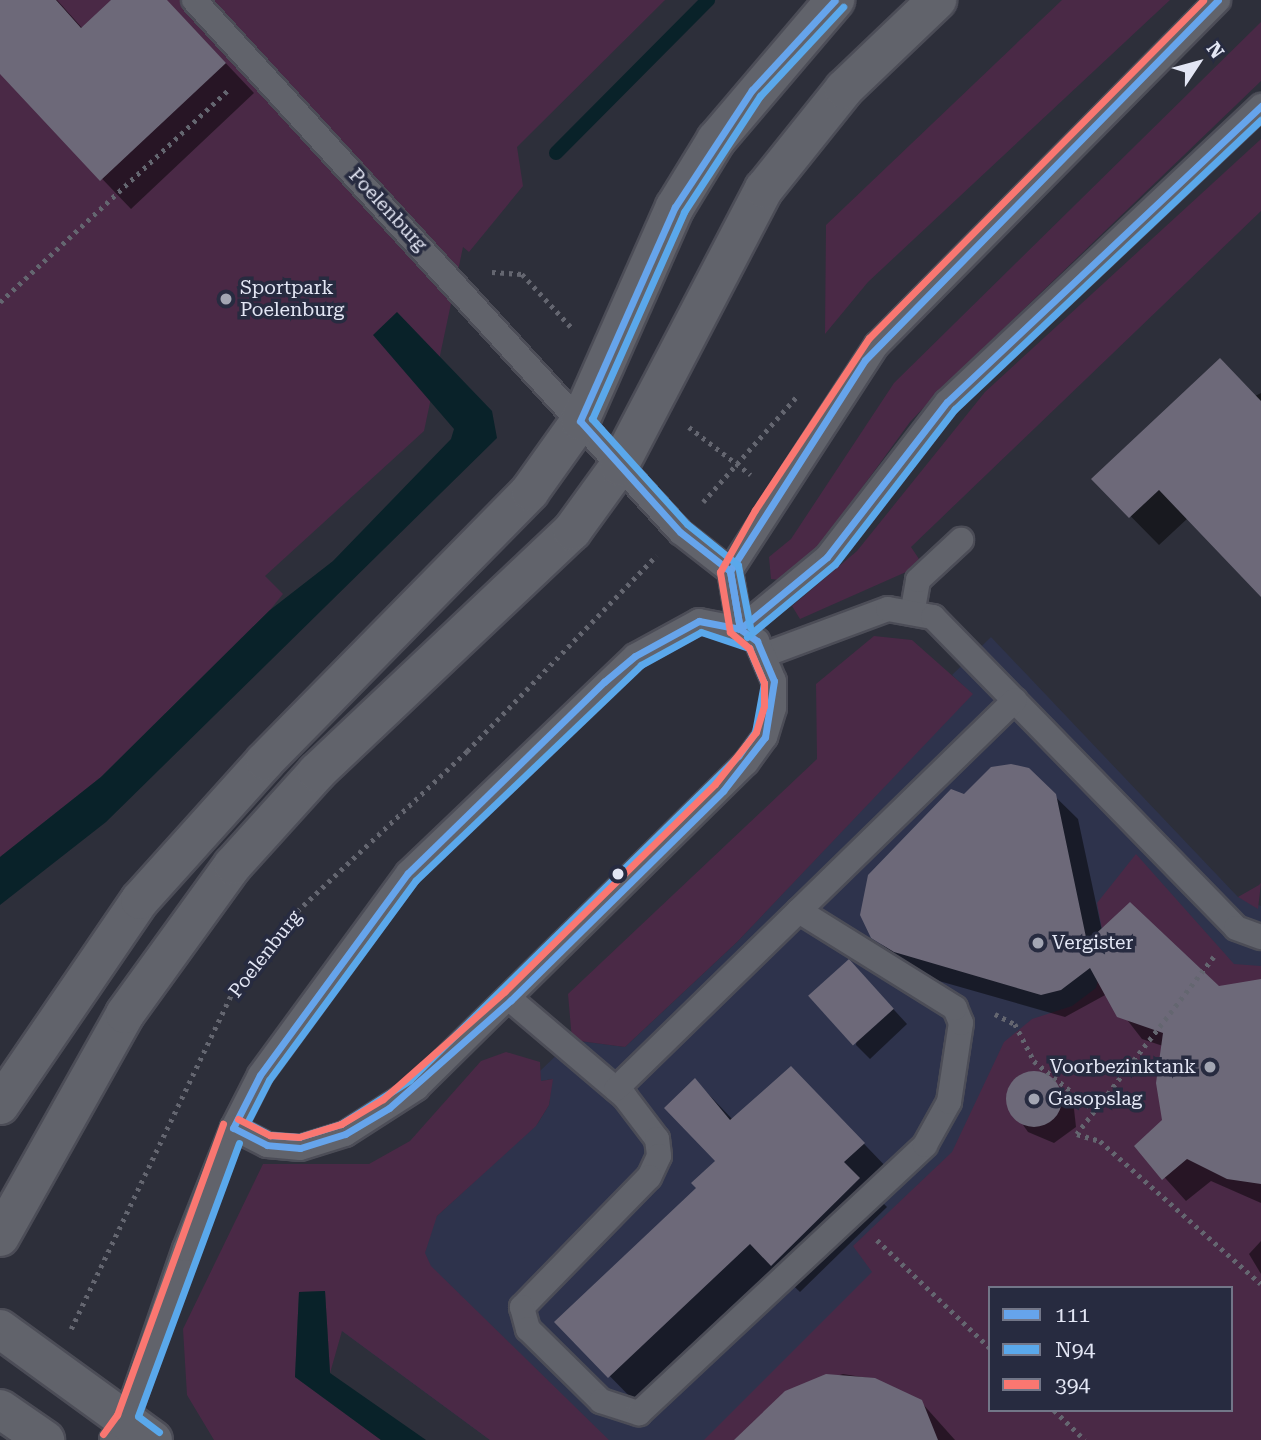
<!DOCTYPE html>
<html>
<head>
<meta charset="utf-8">
<style>
	body { margin:0 }
	#map { position:relative; width:1261px; height:1440px; overflow:hidden; background:#2d2f3a; font-family:"Roboto Serif",serif }
	div>[style] { position:absolute }
	[style*='--x'] { left:calc(var(--x)*1px); top:calc(var(--y)*1px); width:calc(var(--w)*1px); rotate:calc(var(--a)*1deg) }
	.built>* { inset:0; background:#2e334c }
	.green>* { inset:0; background:#4a2946 }
	.water>* { inset:0; background:#092229 }
	.shadow>* { inset:0; background:#0007 }
	.stream>* { height:14px; margin:-7px; padding:0 7px; transform-origin:7px; border-radius:7px; background:#092229 }
	.building>* { inset:0; background:#6d6979; transform-origin:0 0 }
	.round { border-radius:50% }
	.path>* { height:4.5px; margin-top:-2.25px; transform-origin:0; background:repeating-linear-gradient(90deg,#646670 0 3.5px,transparent 0 8.5px) }
	.roads { filter:drop-shadow(2px 0 #4c4d57) drop-shadow(-2px 0 #4c4d57) drop-shadow(0 2px #4c4d57) drop-shadow(0 -2px #4c4d57) }
	.lane>* { height:24px; margin:-12px; padding:0 12px; transform-origin:12px; border-radius:12px; background:#61636b }
	.secondary>* { height:38px; margin:-19px; padding:0 19px; transform-origin:19px; border-radius:19px; background:#61636b }
	.bus-1>* { height:7px; margin:-3.5px; padding:0 3.5px; transform-origin:3.5px; border-radius:3.5px; background:#66a4eb }
	.bus-2>* { height:7px; margin:-3.5px; padding:0 3.5px; transform-origin:3.5px; border-radius:3.5px; background:#5aa8eb }
	.bus-3>* { height:7px; margin:-3.5px; padding:0 3.5px; transform-origin:3.5px; border-radius:3.5px; background:#fa7771 }
	.dots>* { width:19px; height:19px; translate:-50% -50%; box-sizing:border-box; border:4px solid #272b40; border-radius:50% }
	span { translate:-50% -50%; white-space:nowrap; text-align:center; line-height:1.15; -webkit-text-stroke:7px #272b40; paint-order:stroke }
	.street-label { font-size:19px; color:#e3e6f4 }
	.poi-label { font-size:19px; color:#e3e6f4 }
	.left { translate:0 -50%; text-align:left }
	.right { translate:-100% -50%; text-align:right }
	.legend { position:absolute; left:988px; top:1286px; width:245px; height:126px; box-sizing:border-box; background:#272b40; border:2px solid #727688; margin:0; padding:9px 12px; list-style:none; font-size:21px; color:#e3e6f4 }
	.legend li { display:flex; align-items:center; gap:14px; height:35px }
	.legend b { width:35px; border:2px solid #727688 }
	.north { position:absolute; left:1163px; top:28px; width:70px; height:70px; -webkit-text-stroke:5px #272b40; paint-order:stroke; rotate:54deg; font-size:19px; font-weight:700; line-height:28px; text-align:center; color:#e3e6f4 }
	.north::after { content:''; display:block; margin:auto; width:24px; height:32px; background:#e3e6f4; clip-path:polygon(50% 0,100% 100%,50% 72%,0 100%) }
</style>
</head>
<body>
<div id="map">
	<div class="built">
		<div style="clip-path:polygon(evenodd,991px 637px,1238px 897px,1261px 906px,1261px 1440px,490px 1440px,342px 1331px,437px 1216px,538px 1123px,549px 1105px,552px 1079px,541px 1081px,540px 1071px,572px 1040px,625px 1047px,737px 942px,972px 694px,952px 675px,991px 637px,990px 1288px,1231px 1288px,1231px 1410px,990px 1410px,990px 1288px)"></div>
	</div>
	<div class="green">
		<div style="clip-path:polygon(0 0,665px 0,517px 147px,523px 186px,469px 252px,463px 247px,424px 431px,265px 576px,283px 594px,270px 610px,101px 777px,0 857px)"></div>
		<div style="clip-path:polygon(1062px 0,1170px 0,868px 282px,825px 334px,826px 225px)"></div>
		<div style="clip-path:polygon(1261px 22px,1261px 81px,949px 381px,910px 422px,821px 544px,780px 580px,771px 579px,769px 557px,791px 539px,894px 383px)"></div>
		<div style="clip-path:polygon(1261px 139px,1261px 211px,911px 547px,919px 559px,906px 572px,800px 619px,792px 606px,857px 551px,985px 392px)"></div>
		<div style="clip-path:polygon(874px 636px,912px 640px,973px 694px,737px 942px,625px 1047px,572px 1040px,568px 994px,817px 759px,816px 684px)"></div>
		<div style="clip-path:polygon(evenodd,1136px 854px,1234px 964px,1261px 966px,1261px 1440px,704px 1440px,872px 1272px,853px 1246px,952px 1152px,1004px 1042px,1032px 1019px,1072px 1006px,1096px 988px,1106px 950px,1097px 903px,1136px 854px,990px 1288px,1231px 1288px,1231px 1410px,990px 1410px,990px 1288px)"></div>
		<div style="clip-path:polygon(1261px 883px,1258px 909px,1238px 897px,1259px 885px)"></div>
		<div style="clip-path:polygon(506px 1052px,540px 1062px,541px 1081px,553px 1079px,549px 1105px,536px 1126px,437px 1216px,425px 1253px,431px 1266px,609px 1440px,490px 1440px,342px 1331px,330px 1373px,325px 1291px,299px 1292px,295px 1377px,381px 1440px,214px 1440px,187px 1395px,183px 1329px,263px 1164px,369px 1164px,410px 1141px,481px 1061px)"></div>
	</div>
	<div class="water">
		<div style="clip-path:polygon(397px 312px,492px 411px,497px 438px,106px 822px,0 905px,0 857px,101px 777px,270px 610px,333px 561px,451px 439px,454px 429px,373px 335px)"></div>
		<div style="clip-path:polygon(325px 1291px,330px 1373px,426px 1440px,381px 1440px,295px 1377px,299px 1292px)"></div>
	</div>
	<div class="shadow">
		<div style="clip-path:polygon(0 0,57px 0,83px 29px,114px 0,166px 0,254px 93px,131px 209px,0 72px)"></div>
		<div style="clip-path:polygon(1261px 393px,1261px 595px,1188px 518px,1159px 545px,1094px 479px)"></div>
		<div style="clip-path:polygon(1028px 770px,1078px 819px,1102px 931px,1219px 988px,1261px 983px,1261px 1203px,1211px 1181px,1186px 1201px,1137px 1147px,1164px 1121px,1163px 1046px,1142px 1039px,1107px 994px,1065px 1017px,918px 975px,873px 937px,965px 795px)"></div>
		<div style="clip-path:polygon(862px 975px,907px 1024px,870px 1059px,856px 1045px)"></div>
		<div style="clip-path:polygon(1045px 1074px,1073px 1100px,1076px 1127px,1054px 1143px,1028px 1132px,1007px 1102px,1018px 1077px)"></div>
		<div style="clip-path:polygon(695px 1080px,733px 1120px,819px 1097px,891px 1172px,871px 1191px,887px 1207px,800px 1292px,778px 1271px,638px 1405px,557px 1322px,698px 1188px,717px 1161px)"></div>
		<div style="clip-path:polygon(1261px 1241px,1261px 1274px,1249px 1254px)"></div>
		<div style="clip-path:polygon(843px 1374px,874px 1379px,921px 1402px,955px 1440px,749px 1440px,786px 1393px)"></div>
	</div>
	<div class="stream">
		<div style="--x:556;--y:153;--w:216;--a:-45.2"></div>
	</div>
	<div class="building">
		<div style="clip-path:polygon(0 0,56px 0,81px 28px,111px 0,167px 0,226px 63px,100px 181px,0 74px)"></div>
		<div style="clip-path:polygon(1220px 358px,1261px 401px,1261px 597px,1159px 490px,1129px 518px,1091px 479px)"></div>
		<div style="clip-path:polygon(1011px 764px,1029px 768px,1056px 794px,1087px 942px,1130px 902px,1219px 986px,1261px 979px,1261px 1184px,1227px 1179px,1187px 1159px,1162px 1180px,1134px 1146px,1162px 1120px,1156px 1083px,1163px 1033px,1117px 1017px,1090px 968px,1061px 990px,1041px 995px,894px 952px,871px 938px,860px 915px,868px 875px,951px 789px,964px 794px,991px 767px)"></div>
		<div style="left:849px;top:959px;width:67px;height:55px;rotate:48deg"></div>
		<div style="clip-path:polygon(791px 1066px,865px 1143px,844px 1162px,860px 1178px,771px 1266px,750px 1244px,608px 1378px,554px 1322px,696px 1188px,691px 1183px,715px 1161px,664px 1108px,695px 1078px,730px 1120px)"></div>
		<div class="round" style="left:1006px;top:1071px;width:56px;height:56px"></div>
		<div style="clip-path:polygon(826px 1374px,875px 1378px,922px 1400px,938px 1440px,734px 1440px,785px 1391px)"></div>
	</div>
	<div class="path">
		<div style="--x:492;--y:272;--w:30;--a:4"></div>
		<div style="--x:522;--y:274;--w:75;--a:47.2"></div>
		<div style="--x:0;--y:302;--w:311;--a:-42.9"></div>
		<div style="--x:689;--y:427;--w:78;--a:37.7"></div>
		<div style="--x:703;--y:502;--w:142;--a:-48.4"></div>
		<div style="--x:1214;--y:957;--w:224;--a:127.7"></div>
		<div style="--x:1077;--y:1134;--w:24;--a:17"></div>
		<div style="--x:1100;--y:1141;--w:215;--a:41.6"></div>
		<div style="--x:995;--y:1014;--w:22;--a:27"></div>
		<div style="--x:1015;--y:1024;--w:42;--a:62.8"></div>
		<div style="--x:1034;--y:1061;--w:79;--a:39.3"></div>
		<div style="--x:877;--y:1240;--w:156;--a:43.7"></div>
		<div style="--x:71;--y:1329;--w:379;--a:-64.4"></div>
		<div style="--x:235;--y:987;--w:90;--a:-51.3"></div>
		<div style="--x:291;--y:917;--w:242;--a:-43.3"></div>
		<div style="--x:467;--y:751;--w:272;--a:-45.9"></div>
		<div style="--x:1054;--y:1410;--w:43;--a:44.1"></div>
	</div>
	<div class="roads">
		<div class="lane">
			<div style="--x:194;--y:0;--w:721;--a:47.59"></div>
			<div style="--x:680;--y:532;--w:63;--a:38"></div>
			<div style="--x:730;--y:571;--w:59;--a:80.2"></div>
			<div style="--x:730;--y:571;--w:270;--a:-57"></div>
			<div style="--x:877;--y:345;--w:485;--a:-45.3"></div>
			<div style="--x:913;--y:609;--w:29;--a:-80"></div>
			<div style="--x:918;--y:580;--w:59;--a:-42.9"></div>
			<div style="--x:740;--y:629;--w:113;--a:-39.6"></div>
			<div style="--x:827;--y:557;--w:196;--a:-52.3"></div>
			<div style="--x:947;--y:402;--w:432;--a:-43.3"></div>
			<div style="--x:764;--y:655;--w:132;--a:-20.4"></div>
			<div style="--x:888;--y:609;--w:46;--a:10.1"></div>
			<div style="--x:933;--y:617;--w:434;--a:45.7"></div>
			<div style="--x:1236;--y:928;--w:27;--a:20"></div>
			<div style="--x:511;--y:1000;--w:150;--a:40.4"></div>
			<div style="--x:625;--y:1097;--w:53;--a:52.7"></div>
			<div style="--x:657;--y:1139;--w:17;--a:83"></div>
			<div style="--x:659;--y:1156;--w:23;--a:115"></div>
			<div style="--x:649;--y:1177;--w:182;--a:134.3"></div>
			<div style="--x:522;--y:1307;--w:23;--a:75"></div>
			<div style="--x:528;--y:1329;--w:103;--a:44.6"></div>
			<div style="--x:601;--y:1401;--w:40;--a:18"></div>
			<div style="--x:639;--y:1413;--w:392;--a:-43.1"></div>
			<div style="--x:925;--y:1145;--w:49;--a:-60.8"></div>
			<div style="--x:949;--y:1102;--w:80;--a:-81.4"></div>
			<div style="--x:961;--y:1023;--w:16;--a:-112"></div>
			<div style="--x:955;--y:1008;--w:184;--a:-148.1"></div>
			<div style="--x:616;--y:1089;--w:557;--a:-44.27"></div>
			<div style="--x:112;--y:1440;--w:24;--a:-55"></div>
			<div style="--x:126;--y:1420;--w:181;--a:-71"></div>
			<div style="--x:185;--y:1249;--w:130;--a:-68.4"></div>
			<div style="--x:233;--y:1128;--w:59;--a:-63"></div>
			<div style="--x:260;--y:1075;--w:250;--a:-53.8"></div>
			<div style="--x:408;--y:873;--w:314;--a:-43.7"></div>
			<div style="--x:635;--y:656;--w:73;--a:-28.7"></div>
			<div style="--x:699;--y:621;--w:42;--a:11"></div>
			<div style="--x:740;--y:629;--w:21;--a:35"></div>
			<div style="--x:757;--y:641;--w:43;--a:67"></div>
			<div style="--x:774;--y:681;--w:27;--a:90"></div>
			<div style="--x:774;--y:708;--w:30;--a:107"></div>
			<div style="--x:765;--y:737;--w:32;--a:126"></div>
			<div style="--x:746;--y:763;--w:462;--a:135.4"></div>
			<div style="--x:417;--y:1088;--w:85;--a:147.4"></div>
			<div style="--x:345;--y:1134;--w:47;--a:162.7"></div>
			<div style="--x:300;--y:1148;--w:33;--a:-175"></div>
			<div style="--x:267;--y:1145;--w:38;--a:-153"></div>
		</div>
		<div class="secondary">
			<div style="--x:0;--y:1105;--w:248;--a:-55.7"></div>
			<div style="--x:140;--y:900;--w:187;--a:-48"></div>
			<div style="--x:265;--y:761;--w:378;--a:-45.5"></div>
			<div style="--x:530;--y:491;--w:86;--a:-54.5"></div>
			<div style="--x:580;--y:421;--w:234;--a:-66.1"></div>
			<div style="--x:675;--y:207;--w:79;--a:-58.5"></div>
			<div style="--x:716;--y:140;--w:184;--a:-49.6"></div>
			<div style="--x:0;--y:1237;--w:256;--a:-60.7"></div>
			<div style="--x:125;--y:1014;--w:184;--a:-54.1"></div>
			<div style="--x:233;--y:865;--w:125;--a:-47.9"></div>
			<div style="--x:317;--y:772;--w:351;--a:-43.4"></div>
			<div style="--x:572;--y:531;--w:80;--a:-54.1"></div>
			<div style="--x:619;--y:466;--w:313;--a:-62.4"></div>
			<div style="--x:764;--y:189;--w:128;--a:-51.3"></div>
			<div style="--x:844;--y:89;--w:129;--a:-43.7"></div>
			<div style="--x:0;--y:1329;--w:189;--a:36"></div>
			<div style="--x:0;--y:1409;--w:55;--a:34.6"></div>
		</div>
	</div>
	<div class="bus-1">
		<div style="--x:699;--y:621;--w:42;--a:11"></div>
		<div style="--x:740;--y:629;--w:21;--a:35"></div>
		<div style="--x:757;--y:641;--w:43;--a:67"></div>
		<div style="--x:774;--y:681;--w:57;--a:99.1"></div>
		<div style="--x:765;--y:737;--w:68;--a:127.9"></div>
		<div style="--x:723;--y:791;--w:298;--a:135.4"></div>
		<div style="--x:511;--y:1000;--w:163;--a:138.5"></div>
		<div style="--x:389;--y:1108;--w:51;--a:149.4"></div>
		<div style="--x:345;--y:1134;--w:47;--a:162.7"></div>
		<div style="--x:300;--y:1148;--w:33;--a:-175"></div>
		<div style="--x:267;--y:1145;--w:38;--a:-153"></div>
		<div style="--x:233;--y:1128;--w:59;--a:-63"></div>
		<div style="--x:260;--y:1075;--w:250;--a:-53.8"></div>
		<div style="--x:408;--y:873;--w:274;--a:-44.3"></div>
		<div style="--x:604;--y:682;--w:40;--a:-40"></div>
		<div style="--x:635;--y:656;--w:73;--a:-28.7"></div>
		<div style="--x:740;--y:629;--w:59;--a:-99.8"></div>
		<div style="--x:730;--y:571;--w:250;--a:-57.4"></div>
		<div style="--x:865;--y:360;--w:504;--a:-45.56"></div>
		<div style="--x:740;--y:629;--w:59;--a:-99.8"></div>
		<div style="--x:730;--y:571;--w:63;--a:-142"></div>
		<div style="--x:680;--y:532;--w:149;--a:-132"></div>
		<div style="--x:580;--y:421;--w:234;--a:-66.1"></div>
		<div style="--x:675;--y:207;--w:140;--a:-56.7"></div>
		<div style="--x:752;--y:90;--w:122;--a:-47.3"></div>
		<div style="--x:740;--y:629;--w:113;--a:-39.6"></div>
		<div style="--x:827;--y:557;--w:196;--a:-52.3"></div>
		<div style="--x:947;--y:402;--w:432;--a:-43.3"></div>
	</div>
	<div class="bus-2">
		<div style="--x:750;--y:627;--w:63;--a:-101"></div>
		<div style="--x:738;--y:565;--w:65;--a:-141.2"></div>
		<div style="--x:687;--y:524;--w:142;--a:-132.1"></div>
		<div style="--x:592;--y:419;--w:227;--a:-66"></div>
		<div style="--x:684;--y:212;--w:139;--a:-56.8"></div>
		<div style="--x:760;--y:96;--w:122;--a:-47"></div>
		<div style="--x:701;--y:632;--w:51;--a:18.4"></div>
		<div style="--x:749;--y:648;--w:38;--a:67"></div>
		<div style="--x:764;--y:683;--w:50;--a:100.4"></div>
		<div style="--x:755;--y:732;--w:29;--a:125"></div>
		<div style="--x:738;--y:756;--w:461;--a:135.4"></div>
		<div style="--x:410;--y:1080;--w:82;--a:147.5"></div>
		<div style="--x:341;--y:1124;--w:44;--a:162.8"></div>
		<div style="--x:299;--y:1137;--w:29;--a:-176"></div>
		<div style="--x:270;--y:1135;--w:26;--a:-152"></div>
		<div style="--x:247;--y:1123;--w:48;--a:-62.9"></div>
		<div style="--x:269;--y:1080;--w:248;--a:-53.7"></div>
		<div style="--x:416;--y:880;--w:311;--a:-43.7"></div>
		<div style="--x:641;--y:665;--w:68;--a:-28.8"></div>
		<div style="--x:747;--y:637;--w:114;--a:-39.7"></div>
		<div style="--x:835;--y:564;--w:196;--a:-52.3"></div>
		<div style="--x:955;--y:409;--w:421;--a:-43.4"></div>
		<div style="--x:159;--y:1432;--w:26;--a:-143"></div>
		<div style="--x:138;--y:1416;--w:291;--a:-69.7"></div>
	</div>
	<div class="bus-3">
		<div style="--x:238;--y:1119;--w:36;--a:27"></div>
		<div style="--x:270;--y:1135;--w:29;--a:4"></div>
		<div style="--x:299;--y:1137;--w:44;--a:-17.2"></div>
		<div style="--x:341;--y:1124;--w:49;--a:-30.8"></div>
		<div style="--x:383;--y:1099;--w:162;--a:-41.5"></div>
		<div style="--x:504;--y:992;--w:296;--a:-44.6"></div>
		<div style="--x:715;--y:784;--w:66;--a:-51.7"></div>
		<div style="--x:756;--y:732;--w:27;--a:-73"></div>
		<div style="--x:764;--y:706;--w:23;--a:-90"></div>
		<div style="--x:764;--y:683;--w:38;--a:-113"></div>
		<div style="--x:749;--y:648;--w:25;--a:-140"></div>
		<div style="--x:730;--y:632;--w:61;--a:-99.5"></div>
		<div style="--x:720;--y:572;--w:71;--a:-60.6"></div>
		<div style="--x:755;--y:510;--w:206;--a:-56.5"></div>
		<div style="--x:869;--y:338;--w:475;--a:-45.3"></div>
		<div style="--x:103;--y:1434;--w:24;--a:-54"></div>
		<div style="--x:117;--y:1415;--w:310;--a:-70"></div>
	</div>
	<div class="dots">
		<div style="left:226px;top:299px;background:#a3a6b3"></div>
		<div style="left:618px;top:874px;background:#e3e6f4"></div>
		<div style="left:1038px;top:943px;background:#a3a6b3"></div>
		<div style="left:1210px;top:1067px;background:#a3a6b3"></div>
		<div style="left:1034px;top:1099px;background:#a3a6b3"></div>
	</div>
	<div class="street-label">
		<span style="left:388px;top:210px;rotate:47deg">Poelenburg</span>
		<span style="left:265px;top:954px;rotate:-52deg">Poelenburg</span>
	</div>
	<div class="poi-label">
		<span class="left" style="left:240px;top:299px">Sportpark<br>Poelenburg</span>
		<span class="left" style="left:1052px;top:943px">Vergister</span>
		<span class="right" style="left:1196px;top:1067px">Voorbezinktank</span>
		<span class="left" style="left:1048px;top:1099px">Gasopslag</span>
	</div>
	<ul class="legend">
	<li><b style="height:9px;background:#66a4eb"></b>111</li>
	<li><b style="height:9px;background:#5aa8eb"></b>N94</li>
	<li><b style="height:9px;background:#fa7771"></b>394</li>
	</ul>
	<div class="north">N</div>
</div>
</body>
</html>
